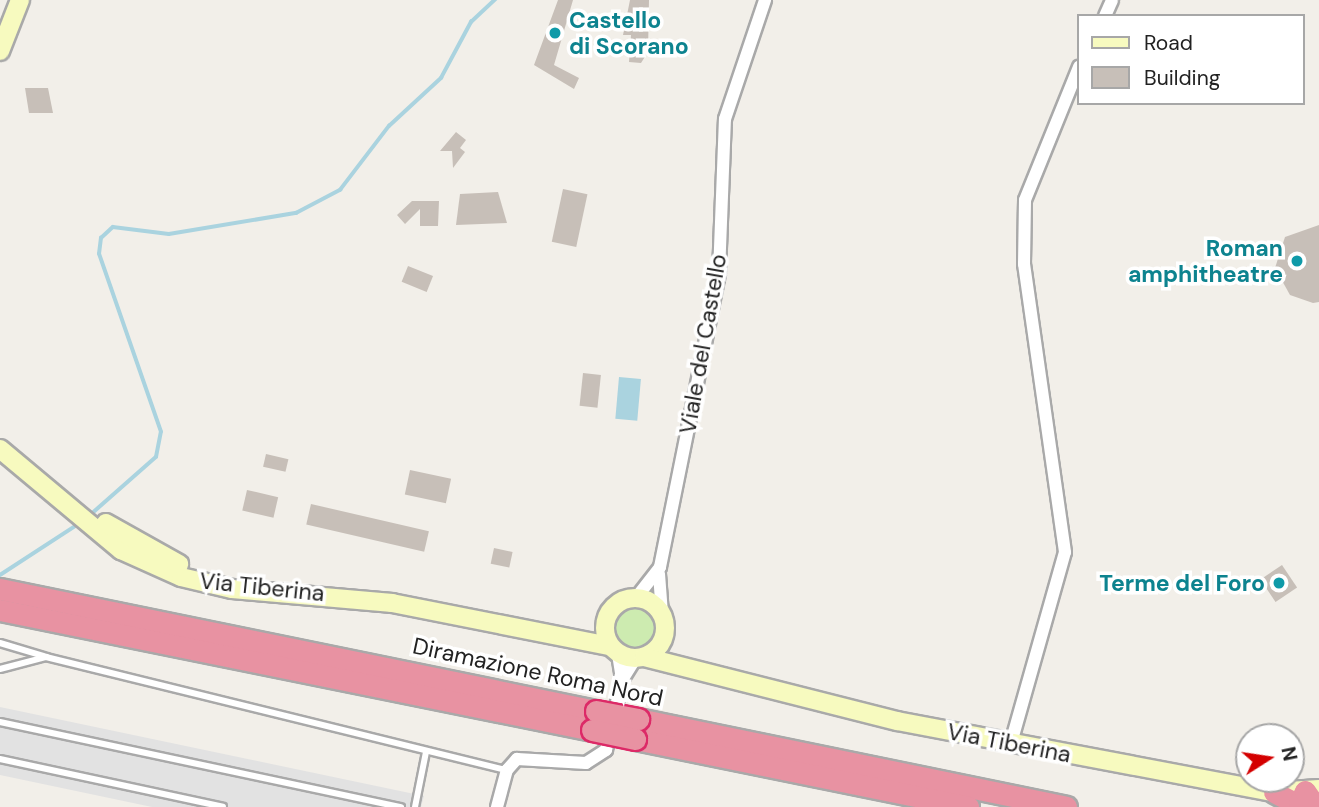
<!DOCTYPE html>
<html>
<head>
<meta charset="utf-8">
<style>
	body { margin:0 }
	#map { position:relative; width:1319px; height:807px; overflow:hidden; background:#f2efe9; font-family:"DM Sans",sans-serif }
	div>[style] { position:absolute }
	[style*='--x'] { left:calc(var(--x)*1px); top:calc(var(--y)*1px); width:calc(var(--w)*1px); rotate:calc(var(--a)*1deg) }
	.grass>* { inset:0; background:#cdebb0 }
	.round { border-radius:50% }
	.parking>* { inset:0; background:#e2e2e2 }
	.water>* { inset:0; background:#aad3df; transform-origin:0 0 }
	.stream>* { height:3.5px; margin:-1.75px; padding:0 1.75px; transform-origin:1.75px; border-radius:1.75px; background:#aad3df }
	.building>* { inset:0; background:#c7bfb8; transform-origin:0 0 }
	.roads { filter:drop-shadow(2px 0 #a9a9a9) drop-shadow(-2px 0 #a9a9a9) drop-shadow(0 2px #a9a9a9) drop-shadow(0 -2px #a9a9a9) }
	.lane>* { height:6px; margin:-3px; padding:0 3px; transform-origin:3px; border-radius:3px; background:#fff }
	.street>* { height:12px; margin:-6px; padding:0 6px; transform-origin:6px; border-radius:6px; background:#fff }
	.secondary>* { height:18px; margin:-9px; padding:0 9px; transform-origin:9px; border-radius:9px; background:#f7fabf }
	.secondary>.ring { margin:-9px; padding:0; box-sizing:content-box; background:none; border:18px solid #f7fabf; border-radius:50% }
	.highway>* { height:21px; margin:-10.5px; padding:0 10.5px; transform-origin:10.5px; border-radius:10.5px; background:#e892a2 }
	.bridges { filter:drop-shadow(2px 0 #dc2a67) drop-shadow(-2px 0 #dc2a67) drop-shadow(0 2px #dc2a67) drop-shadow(0 -2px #dc2a67) }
	.highway-bridge>* { height:21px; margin:-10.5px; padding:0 10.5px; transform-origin:10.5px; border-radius:10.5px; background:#e892a2 }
	.dots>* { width:19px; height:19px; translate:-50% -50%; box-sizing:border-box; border:4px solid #fff; border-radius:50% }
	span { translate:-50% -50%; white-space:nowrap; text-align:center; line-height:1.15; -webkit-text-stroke:7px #fff; paint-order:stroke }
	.culture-label { font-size:23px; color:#0d838f; font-weight:700 }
	.left { translate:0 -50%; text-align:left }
	.right { translate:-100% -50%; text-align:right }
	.street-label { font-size:23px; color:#222 }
	.legend { position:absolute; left:1077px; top:14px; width:228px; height:91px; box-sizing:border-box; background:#fff; border:2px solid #a7a7a7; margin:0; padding:9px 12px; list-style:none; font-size:21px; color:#222 }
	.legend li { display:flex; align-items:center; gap:14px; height:35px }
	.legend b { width:35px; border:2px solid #a7a7a7 }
	.north { position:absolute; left:1235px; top:723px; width:70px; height:70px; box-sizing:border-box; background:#fff; border:2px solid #a7a7a7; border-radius:50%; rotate:78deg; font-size:19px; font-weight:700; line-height:28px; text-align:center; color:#222 }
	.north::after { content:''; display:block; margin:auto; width:24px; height:32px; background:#d40000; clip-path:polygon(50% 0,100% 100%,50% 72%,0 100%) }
</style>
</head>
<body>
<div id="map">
	<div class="grass">
		<div class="round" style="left:614px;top:607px;width:42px;height:42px"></div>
	</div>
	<div class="parking">
		<div style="clip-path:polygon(0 707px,424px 796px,421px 807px,152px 807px,0 775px)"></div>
	</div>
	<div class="water">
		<div style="left:619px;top:377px;width:22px;height:42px;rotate:5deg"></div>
	</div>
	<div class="stream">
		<div style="--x:89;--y:516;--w:89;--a:-41.4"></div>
		<div style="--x:156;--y:457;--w:25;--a:-79"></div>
		<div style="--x:161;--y:432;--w:188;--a:-109.2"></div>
		<div style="--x:99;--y:254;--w:16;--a:-83"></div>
		<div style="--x:101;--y:238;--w:16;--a:-43"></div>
		<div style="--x:113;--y:227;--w:56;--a:7.1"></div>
		<div style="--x:169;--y:234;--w:129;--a:-9.4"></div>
		<div style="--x:296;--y:213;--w:50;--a:-27.6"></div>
		<div style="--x:340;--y:190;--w:81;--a:-52.6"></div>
		<div style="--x:389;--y:126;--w:71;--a:-42.7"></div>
		<div style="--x:441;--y:78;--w:64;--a:-61.8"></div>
		<div style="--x:471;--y:22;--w:33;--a:-43"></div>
		<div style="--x:0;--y:575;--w:95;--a:-33"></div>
	</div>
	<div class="building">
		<div style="clip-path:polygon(558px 0,573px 0,554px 65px,579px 78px,574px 89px,534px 65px)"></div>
		<div style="clip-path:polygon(630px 0,649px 0,648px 52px,641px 63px,629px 62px,631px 35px,623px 35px)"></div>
		<div style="clip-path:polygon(25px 88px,48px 88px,53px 113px,29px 113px)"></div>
		<div style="clip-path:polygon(456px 132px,466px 140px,460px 148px,465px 152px,453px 168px,452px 151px,440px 151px)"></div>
		<div style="left:563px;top:189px;width:25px;height:54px;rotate:12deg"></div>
		<div style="clip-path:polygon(498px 192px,507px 223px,456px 225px,460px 194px)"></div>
		<div style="clip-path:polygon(412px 201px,439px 201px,438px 226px,420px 226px,420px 209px,405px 224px,397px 215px)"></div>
		<div style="clip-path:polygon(1319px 225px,1319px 302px,1313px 303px,1290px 295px,1275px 268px,1285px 237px)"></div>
		<div style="left:408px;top:266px;width:27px;height:17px;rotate:22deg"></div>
		<div style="left:583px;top:373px;width:18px;height:33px;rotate:6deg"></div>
		<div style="left:266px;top:454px;width:23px;height:13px;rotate:13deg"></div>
		<div style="left:410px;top:470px;width:42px;height:25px;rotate:12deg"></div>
		<div style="left:247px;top:490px;width:32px;height:21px;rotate:13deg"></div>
		<div style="left:311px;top:504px;width:121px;height:21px;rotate:13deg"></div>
		<div style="left:494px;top:548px;width:19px;height:16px;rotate:12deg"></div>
		<div style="left:1282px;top:565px;width:27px;height:26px;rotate:56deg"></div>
	</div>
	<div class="roads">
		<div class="lane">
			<div style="--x:0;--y:643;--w:46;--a:16.5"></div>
			<div style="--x:0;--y:669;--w:48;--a:-14.6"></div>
			<div style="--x:46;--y:657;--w:475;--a:13.8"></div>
			<div style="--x:0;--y:722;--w:410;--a:12"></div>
			<div style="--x:0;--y:759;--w:228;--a:12.1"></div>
			<div style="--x:415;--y:807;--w:56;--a:-78.7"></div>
		</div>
		<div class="street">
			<div style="--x:1105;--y:16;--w:17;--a:-66"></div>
			<div style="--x:659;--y:574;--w:40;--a:85.7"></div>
			<div style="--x:636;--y:598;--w:39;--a:-52"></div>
			<div style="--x:660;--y:567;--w:299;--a:-78.6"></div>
			<div style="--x:719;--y:274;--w:155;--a:-87.8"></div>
			<div style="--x:725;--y:119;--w:126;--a:-71.4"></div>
			<div style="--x:618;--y:654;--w:26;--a:81"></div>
			<div style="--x:1011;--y:743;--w:198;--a:-74.2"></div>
			<div style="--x:1065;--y:552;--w:291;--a:-98.1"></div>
			<div style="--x:1024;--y:264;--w:64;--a:-89.1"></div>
			<div style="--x:1025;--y:200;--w:144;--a:-67.9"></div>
			<div style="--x:497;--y:807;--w:38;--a:-75"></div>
			<div style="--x:507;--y:770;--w:15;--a:-48"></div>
			<div style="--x:517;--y:759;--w:69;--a:3.3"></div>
			<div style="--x:586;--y:763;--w:24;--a:-33"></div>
			<div style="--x:606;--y:750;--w:72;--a:-77.1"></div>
			<div style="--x:622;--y:680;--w:25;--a:-58"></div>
		</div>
		<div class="secondary">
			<div style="--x:0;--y:51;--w:55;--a:-68.6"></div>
			<div style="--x:0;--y:449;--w:158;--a:39.9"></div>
			<div style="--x:121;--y:550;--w:66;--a:24.2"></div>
			<div style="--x:181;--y:577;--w:52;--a:13.2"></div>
			<div style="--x:232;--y:589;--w:161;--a:5"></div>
			<div style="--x:392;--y:603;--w:222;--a:11.2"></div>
			<div style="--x:106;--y:523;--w:84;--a:29.3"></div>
			<div class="ring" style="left:605px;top:598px;width:42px;height:42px"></div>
			<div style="--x:644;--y:657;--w:261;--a:14.2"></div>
			<div style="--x:897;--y:721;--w:384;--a:10.7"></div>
			<div style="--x:1274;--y:792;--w:45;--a:-3.8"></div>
		</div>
		<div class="highway">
			<div style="--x:0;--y:589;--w:608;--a:11.57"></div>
			<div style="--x:0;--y:610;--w:604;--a:11.46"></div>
			<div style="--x:638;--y:719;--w:437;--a:11.6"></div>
			<div style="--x:635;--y:739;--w:340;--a:11.5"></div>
			<div style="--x:1274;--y:792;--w:32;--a:28"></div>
			<div style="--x:1299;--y:803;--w:13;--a:-63"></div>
			<div style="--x:1305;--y:791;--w:19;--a:55"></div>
		</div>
	</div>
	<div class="bridges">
		<div class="highway-bridge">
			<div style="--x:596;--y:711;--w:43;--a:10.8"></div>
			<div style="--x:592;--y:730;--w:44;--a:11.8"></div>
		</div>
	</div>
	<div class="dots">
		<div style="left:555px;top:33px;background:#0f9aa8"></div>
		<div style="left:1297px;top:261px;background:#0f9aa8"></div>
		<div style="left:1279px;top:583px;background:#0f9aa8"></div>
	</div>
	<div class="culture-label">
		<span class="left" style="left:569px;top:33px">Castello<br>di Scorano</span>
		<span class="right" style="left:1283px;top:261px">Roman<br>amphitheatre</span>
		<span class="right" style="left:1265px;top:583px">Terme del Foro</span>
	</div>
	<div class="street-label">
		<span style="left:703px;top:344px;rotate:-80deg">Viale del Castello</span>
		<span style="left:262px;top:587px;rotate:6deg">Via Tiberina</span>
		<span style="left:538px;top:672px;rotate:12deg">Diramazione Roma Nord</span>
		<span style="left:1009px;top:743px;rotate:11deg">Via Tiberina</span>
	</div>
	<ul class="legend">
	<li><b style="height:9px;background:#f7fabf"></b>Road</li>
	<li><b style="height:19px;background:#c7bfb8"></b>Building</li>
	</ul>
	<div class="north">N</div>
</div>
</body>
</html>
